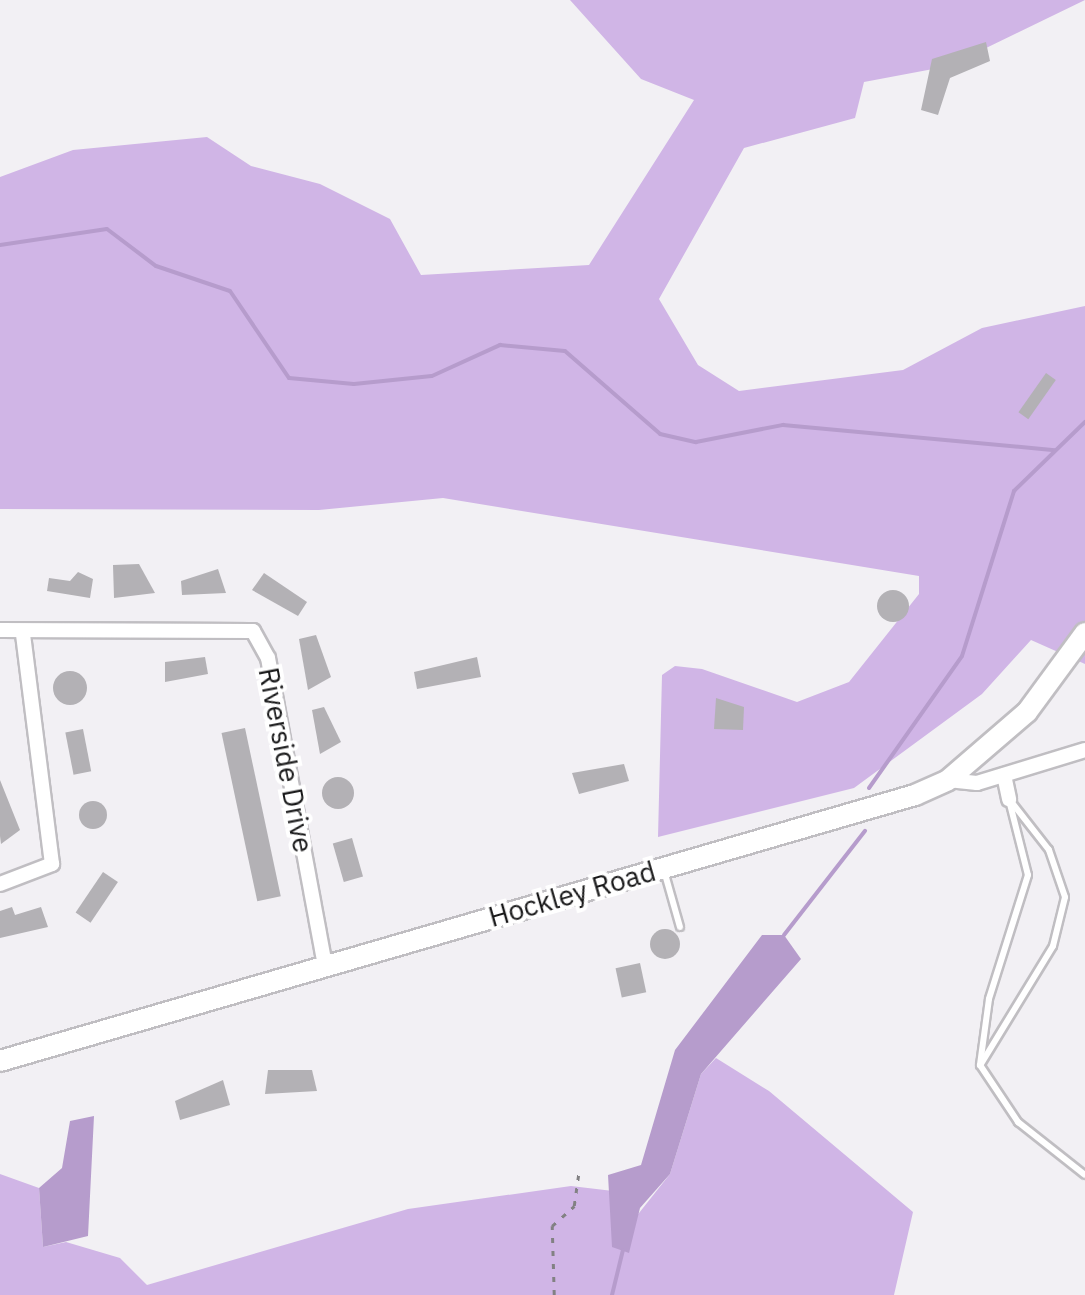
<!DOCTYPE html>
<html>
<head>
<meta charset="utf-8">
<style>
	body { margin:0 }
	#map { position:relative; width:1085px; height:1295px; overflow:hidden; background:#f2f0f4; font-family:"IBM Plex Sans",sans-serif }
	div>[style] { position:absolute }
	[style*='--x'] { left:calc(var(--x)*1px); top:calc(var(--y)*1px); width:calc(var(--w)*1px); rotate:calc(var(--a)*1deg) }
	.forest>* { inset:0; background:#d0b5e6 }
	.water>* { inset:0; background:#b69ccc }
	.stream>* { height:4px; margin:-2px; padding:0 2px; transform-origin:2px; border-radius:2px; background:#b69ccc }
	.building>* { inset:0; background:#b3b1b5; transform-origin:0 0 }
	.round { border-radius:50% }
	.path>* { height:2.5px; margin-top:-1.25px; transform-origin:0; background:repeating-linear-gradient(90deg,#828183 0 5px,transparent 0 13px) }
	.roads { filter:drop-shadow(2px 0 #c0bec2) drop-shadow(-2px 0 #c0bec2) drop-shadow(0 2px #c0bec2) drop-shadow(0 -2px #c0bec2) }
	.service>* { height:6px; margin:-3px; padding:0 3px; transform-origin:3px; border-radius:3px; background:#fff }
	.minor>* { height:14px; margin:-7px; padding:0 7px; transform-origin:7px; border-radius:7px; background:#fff }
	.secondary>* { height:20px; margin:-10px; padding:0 10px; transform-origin:10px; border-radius:10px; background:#fff }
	span { translate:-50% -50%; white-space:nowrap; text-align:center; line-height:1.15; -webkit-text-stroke:8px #fff; paint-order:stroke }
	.street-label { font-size:28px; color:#181819 }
</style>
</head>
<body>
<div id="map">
	<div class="forest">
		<div style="clip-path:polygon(570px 0,1085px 0,949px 66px,864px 82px,855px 118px,744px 148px,659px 299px,698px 365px,739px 391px,903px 370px,982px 328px,1085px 306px,1085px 664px,1031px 640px,982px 694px,854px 788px,658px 837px,662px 675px,675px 666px,702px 669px,797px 702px,849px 682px,919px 594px,919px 576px,443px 498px,319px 510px,0 509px,0 177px,73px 150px,207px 137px,251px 166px,320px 184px,390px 219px,421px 275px,589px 265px,694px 100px,641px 79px)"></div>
		<div style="clip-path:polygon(716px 1058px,769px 1091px,913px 1212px,894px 1295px,0 1295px,0 1174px,39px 1188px,43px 1247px,66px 1242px,120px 1258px,147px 1285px,408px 1209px,571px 1186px,613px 1191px,612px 1247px,670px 1174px,701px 1074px)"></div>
	</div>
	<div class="water">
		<div style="clip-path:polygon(762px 935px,784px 935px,801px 959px,701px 1074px,670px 1174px,640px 1208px,629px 1253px,612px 1247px,608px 1175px,641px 1165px,675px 1050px)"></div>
		<div style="clip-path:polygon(94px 1116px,88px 1236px,43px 1247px,39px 1188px,62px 1168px,70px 1121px)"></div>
	</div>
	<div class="stream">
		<div style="--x:0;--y:245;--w:108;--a:-8.5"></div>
		<div style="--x:107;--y:229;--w:61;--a:37.1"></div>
		<div style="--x:156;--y:266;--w:78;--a:18.7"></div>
		<div style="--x:230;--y:291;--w:105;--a:55.9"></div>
		<div style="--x:289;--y:378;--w:65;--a:5.3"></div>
		<div style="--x:354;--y:384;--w:78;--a:-5.9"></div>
		<div style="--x:432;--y:376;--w:75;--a:-24.5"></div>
		<div style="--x:500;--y:345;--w:65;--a:5.3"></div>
		<div style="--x:565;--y:351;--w:126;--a:41.1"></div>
		<div style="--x:660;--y:434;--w:37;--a:13"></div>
		<div style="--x:696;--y:442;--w:89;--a:-11.1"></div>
		<div style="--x:783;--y:425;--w:273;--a:5.3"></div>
		<div style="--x:869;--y:788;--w:161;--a:-54.8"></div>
		<div style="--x:962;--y:656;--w:173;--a:-72.5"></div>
		<div style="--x:1014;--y:491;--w:99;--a:-44.2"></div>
		<div style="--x:784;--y:935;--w:132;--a:-52.1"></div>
		<div style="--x:612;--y:1295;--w:46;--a:-76.3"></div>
	</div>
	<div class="building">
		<div style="clip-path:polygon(986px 42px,990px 61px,950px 78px,938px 115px,921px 110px,932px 59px)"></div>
		<div style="left:1046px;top:373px;width:12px;height:48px;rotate:35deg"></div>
		<div style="clip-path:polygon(139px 564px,155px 593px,114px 598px,113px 565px)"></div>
		<div style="clip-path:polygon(218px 569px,226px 593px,182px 595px,181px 581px)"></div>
		<div style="clip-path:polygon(78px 572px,93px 579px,90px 598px,47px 591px,49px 578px,70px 581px)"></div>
		<div style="clip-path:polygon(264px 573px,307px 602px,298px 616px,252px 590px)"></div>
		<div class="round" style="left:877px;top:590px;width:32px;height:32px"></div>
		<div style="clip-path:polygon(316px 635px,331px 677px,308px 690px,299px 639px)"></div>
		<div style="clip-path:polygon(205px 657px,208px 674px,165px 682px,165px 662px)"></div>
		<div style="clip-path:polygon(477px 657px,481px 677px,417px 689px,414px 672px)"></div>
		<div class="round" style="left:53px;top:671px;width:34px;height:34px"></div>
		<div style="clip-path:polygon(716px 698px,744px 707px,743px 730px,714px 729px)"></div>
		<div style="clip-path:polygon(324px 707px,341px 742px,320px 754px,312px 710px)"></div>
		<div style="left:245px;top:728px;width:172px;height:24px;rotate:78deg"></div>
		<div style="left:83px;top:729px;width:43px;height:18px;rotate:79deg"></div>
		<div style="clip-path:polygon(624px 764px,629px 781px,579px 794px,572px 773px)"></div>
		<div class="round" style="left:322px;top:777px;width:32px;height:32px"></div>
		<div style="clip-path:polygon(0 780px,20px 830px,1px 844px,0 836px)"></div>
		<div class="round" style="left:79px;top:801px;width:28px;height:28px"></div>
		<div style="left:352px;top:838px;width:40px;height:20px;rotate:74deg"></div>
		<div style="left:103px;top:872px;width:18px;height:49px;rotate:34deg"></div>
		<div style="clip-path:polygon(12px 907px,15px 915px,41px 907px,48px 927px,0 938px,0 911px)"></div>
		<div class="round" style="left:650px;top:929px;width:30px;height:30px"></div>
		<div style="left:640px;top:963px;width:30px;height:25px;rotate:78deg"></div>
		<div style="clip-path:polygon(268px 1070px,312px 1070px,317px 1091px,265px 1094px)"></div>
		<div style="clip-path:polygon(223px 1080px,230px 1105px,180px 1120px,175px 1101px)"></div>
	</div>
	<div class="path">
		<div style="--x:554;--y:1295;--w:69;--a:-91.7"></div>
		<div style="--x:552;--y:1226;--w:30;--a:-42"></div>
		<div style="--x:574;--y:1206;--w:37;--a:-82"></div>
	</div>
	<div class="roads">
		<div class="service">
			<div style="--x:1009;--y:800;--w:77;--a:75.8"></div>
			<div style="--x:1028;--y:875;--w:130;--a:107.5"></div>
			<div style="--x:989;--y:999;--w:67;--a:97.8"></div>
			<div style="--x:980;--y:1065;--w:69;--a:56.3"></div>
			<div style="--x:1018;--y:1122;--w:85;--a:38.3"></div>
			<div style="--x:665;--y:874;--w:55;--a:74.2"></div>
			<div style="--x:981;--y:1064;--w:138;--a:-58.6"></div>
			<div style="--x:1053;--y:946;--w:50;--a:-76.2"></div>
			<div style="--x:1065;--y:897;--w:50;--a:-108.8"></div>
			<div style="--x:1049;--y:850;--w:58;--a:-128"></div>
		</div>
		<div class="minor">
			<div style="--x:0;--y:630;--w:253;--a:0.2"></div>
			<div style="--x:253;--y:631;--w:31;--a:61"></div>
			<div style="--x:268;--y:658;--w:313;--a:79.5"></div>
			<div style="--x:1004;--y:775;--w:25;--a:78"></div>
			<div style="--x:948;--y:780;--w:29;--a:6"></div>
			<div style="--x:977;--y:783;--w:113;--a:-17"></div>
			<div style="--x:0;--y:884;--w:56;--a:-21"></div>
			<div style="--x:52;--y:864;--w:231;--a:-97.2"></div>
		</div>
		<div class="secondary">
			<div style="--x:0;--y:1061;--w:953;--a:-16.21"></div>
			<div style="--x:915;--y:795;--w:36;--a:-24"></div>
			<div style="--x:948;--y:780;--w:104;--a:-40.7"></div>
			<div style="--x:1027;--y:712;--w:98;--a:-53.7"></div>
		</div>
	</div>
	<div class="street-label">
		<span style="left:286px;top:760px;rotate:79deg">Riverside Drive</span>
		<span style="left:572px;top:894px;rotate:-16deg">Hockley Road</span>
	</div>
</div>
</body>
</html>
